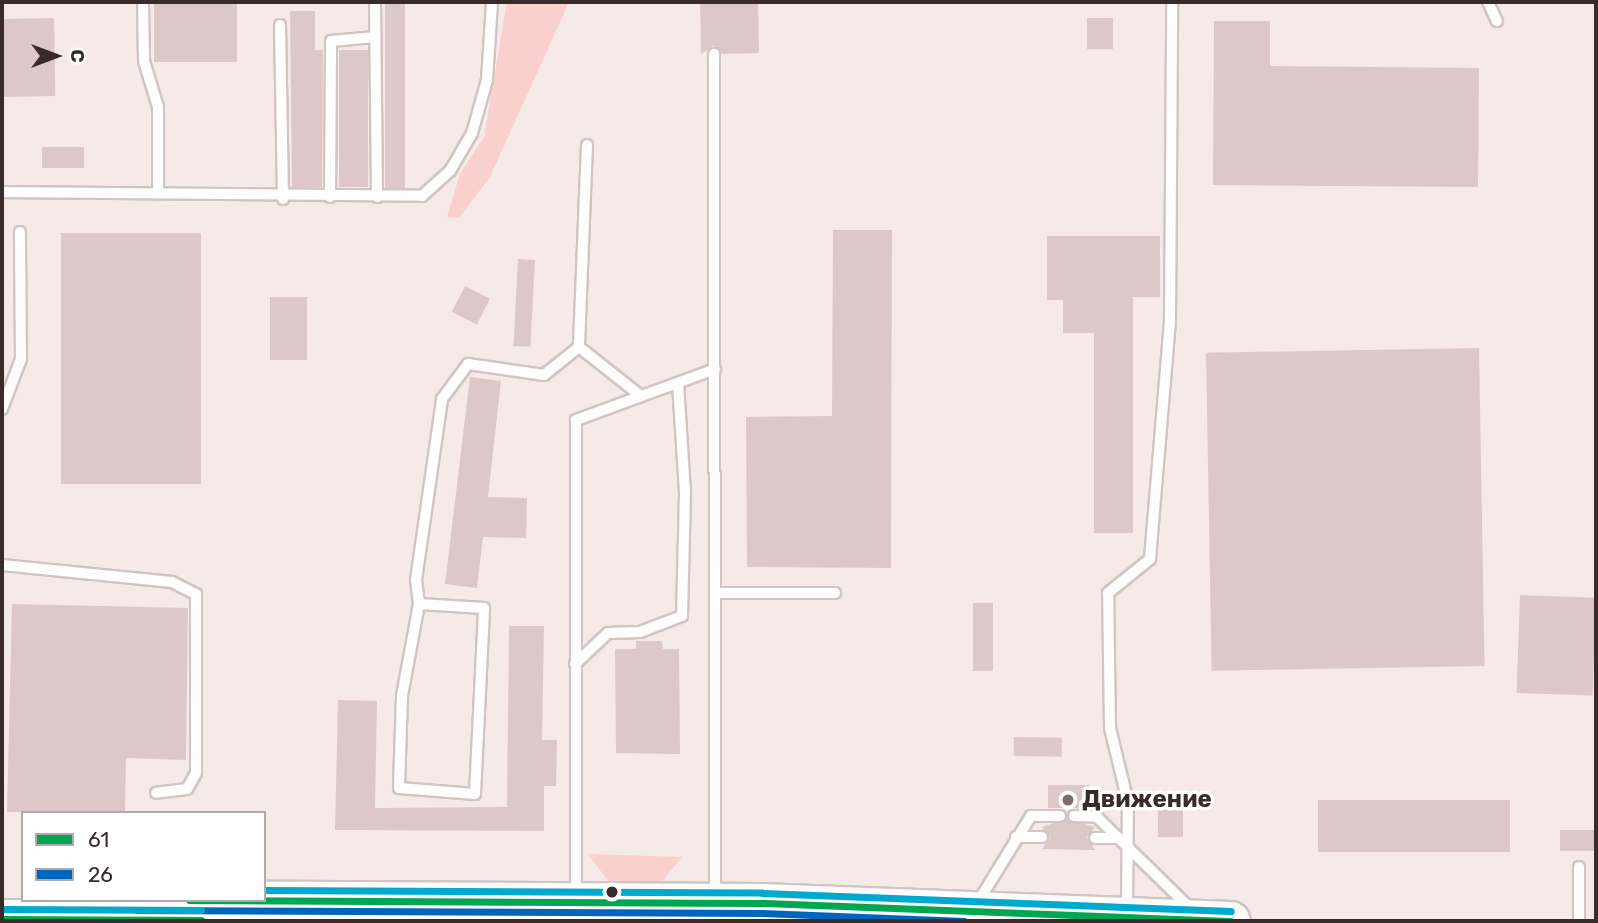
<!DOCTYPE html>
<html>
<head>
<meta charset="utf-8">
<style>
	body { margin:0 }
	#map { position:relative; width:1598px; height:923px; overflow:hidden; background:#f6eae9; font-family:Rubik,sans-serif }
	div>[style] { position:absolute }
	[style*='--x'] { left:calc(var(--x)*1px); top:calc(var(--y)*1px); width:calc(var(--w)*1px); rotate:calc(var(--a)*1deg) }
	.green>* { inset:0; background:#fad0cc }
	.building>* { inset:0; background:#dcc8c7; transform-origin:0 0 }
	.roads { filter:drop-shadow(2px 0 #d1c5c4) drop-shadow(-2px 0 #d1c5c4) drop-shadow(0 2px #d1c5c4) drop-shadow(0 -2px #d1c5c4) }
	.lane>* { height:10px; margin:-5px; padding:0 5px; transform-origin:5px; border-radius:5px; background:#fefcfc }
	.highway>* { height:38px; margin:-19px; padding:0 19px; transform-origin:19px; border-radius:19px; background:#fefcfc }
	.bus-1>* { height:7px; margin:-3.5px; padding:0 3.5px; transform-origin:3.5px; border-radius:3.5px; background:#00a651 }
	.bus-2>* { height:7px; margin:-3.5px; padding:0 3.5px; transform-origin:3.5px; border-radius:3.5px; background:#0065bd }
	.bus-3>* { height:7px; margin:-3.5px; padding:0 3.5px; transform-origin:3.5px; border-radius:3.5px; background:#00a9ce }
	.dots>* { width:19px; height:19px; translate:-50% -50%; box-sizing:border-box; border:4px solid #fff; border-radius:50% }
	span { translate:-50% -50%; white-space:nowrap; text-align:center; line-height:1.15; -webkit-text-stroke:7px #fff; paint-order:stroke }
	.poi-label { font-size:24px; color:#392b2a; font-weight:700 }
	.left { translate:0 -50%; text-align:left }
	.frame { position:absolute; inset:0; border:4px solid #392b2a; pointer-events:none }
	.legend { position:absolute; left:21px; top:811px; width:245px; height:91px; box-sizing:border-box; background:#fff; border:2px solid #b0aaaa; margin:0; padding:9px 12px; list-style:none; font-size:21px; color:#392b2a }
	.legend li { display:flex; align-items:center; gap:14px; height:35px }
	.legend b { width:35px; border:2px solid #b0aaaa }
	.north { position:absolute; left:21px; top:21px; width:70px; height:70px; -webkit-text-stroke:5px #fff; paint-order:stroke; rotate:90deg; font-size:19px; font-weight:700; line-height:28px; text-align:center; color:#392b2a }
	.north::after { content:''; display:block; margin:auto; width:24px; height:32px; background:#392b2a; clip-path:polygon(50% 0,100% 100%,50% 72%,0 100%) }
</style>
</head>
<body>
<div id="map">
	<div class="green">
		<div style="clip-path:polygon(507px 2px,569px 2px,490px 177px,459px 218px,447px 217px,460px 174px,484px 137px)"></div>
		<div style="clip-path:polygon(588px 854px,682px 857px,660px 884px,612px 886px)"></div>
	</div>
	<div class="building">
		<div style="left:154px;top:2px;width:83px;height:60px"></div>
		<div style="left:385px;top:2px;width:20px;height:186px"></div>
		<div style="clip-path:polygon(700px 2px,758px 2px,759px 53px,722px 54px,713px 46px,701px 54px)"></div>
		<div style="clip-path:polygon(290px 11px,315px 11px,315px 50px,323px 50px,322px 187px,292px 187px)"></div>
		<div style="left:54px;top:18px;width:78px;height:52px;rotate:89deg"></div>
		<div style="left:1087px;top:18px;width:26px;height:31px"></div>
		<div style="clip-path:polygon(1214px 21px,1270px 21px,1270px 66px,1479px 68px,1478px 187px,1213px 185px)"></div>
		<div style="left:339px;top:50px;width:29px;height:137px"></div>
		<div style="left:42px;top:147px;width:42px;height:21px"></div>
		<div style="clip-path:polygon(833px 230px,892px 230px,891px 568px,747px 567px,746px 417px,832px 416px)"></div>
		<div style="left:201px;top:233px;width:251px;height:140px;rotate:90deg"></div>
		<div style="clip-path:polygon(1047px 236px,1160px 236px,1160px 297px,1133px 297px,1133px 533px,1094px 533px,1094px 333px,1063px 333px,1063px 300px,1047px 300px)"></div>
		<div style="left:518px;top:259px;width:17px;height:87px;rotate:3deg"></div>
		<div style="left:465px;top:286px;width:28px;height:29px;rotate:27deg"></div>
		<div style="left:270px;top:297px;width:37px;height:63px"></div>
		<div style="left:1479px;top:348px;width:318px;height:273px;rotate:89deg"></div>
		<div style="clip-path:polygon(470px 377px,501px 381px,488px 497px,527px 498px,526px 538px,483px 537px,477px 588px,445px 584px)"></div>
		<div style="left:1520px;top:595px;width:76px;height:98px;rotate:2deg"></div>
		<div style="left:973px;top:603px;width:20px;height:68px"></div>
		<div style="clip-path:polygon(12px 604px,188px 608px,186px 760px,126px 758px,125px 813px,7px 812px)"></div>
		<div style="clip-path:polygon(509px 626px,544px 626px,542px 740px,557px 740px,556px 786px,544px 786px,544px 831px,335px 830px,338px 700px,377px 701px,375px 808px,507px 807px)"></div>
		<div style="clip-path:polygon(636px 641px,662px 641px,663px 649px,679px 649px,680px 754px,616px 753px,615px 649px,636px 649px)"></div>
		<div style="left:1014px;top:737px;width:48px;height:19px;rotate:1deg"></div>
		<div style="left:1048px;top:785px;width:41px;height:23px"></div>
		<div style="left:1510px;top:800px;width:52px;height:192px;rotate:90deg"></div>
		<div style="left:1158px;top:803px;width:25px;height:34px"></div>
		<div style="clip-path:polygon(1067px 819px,1095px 827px,1087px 837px,1095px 850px,1042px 849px,1050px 838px,1042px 827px)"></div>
		<div style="left:1560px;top:830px;width:36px;height:21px"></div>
	</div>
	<div class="roads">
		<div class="lane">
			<div style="--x:143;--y:2;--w:59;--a:89"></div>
			<div style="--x:144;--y:61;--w:48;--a:73.1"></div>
			<div style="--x:158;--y:107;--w:84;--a:90"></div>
			<div style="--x:375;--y:2;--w:195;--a:89.4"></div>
			<div style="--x:1488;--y:2;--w:21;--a:65"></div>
			<div style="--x:280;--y:25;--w:174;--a:89"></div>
			<div style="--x:714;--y:54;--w:842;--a:89.93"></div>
			<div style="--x:587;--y:145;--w:202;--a:92.3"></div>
			<div style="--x:579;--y:347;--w:79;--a:38.3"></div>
			<div style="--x:2;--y:192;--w:420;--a:0.5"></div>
			<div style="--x:422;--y:196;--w:38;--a:-42"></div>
			<div style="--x:450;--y:171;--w:44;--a:-59.9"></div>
			<div style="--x:472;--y:133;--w:55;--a:-74.2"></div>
			<div style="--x:487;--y:80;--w:78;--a:-86.3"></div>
			<div style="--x:330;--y:197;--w:156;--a:-89.6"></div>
			<div style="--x:331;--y:41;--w:44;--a:-5.2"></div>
			<div style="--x:2;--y:409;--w:53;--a:-69.2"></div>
			<div style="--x:21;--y:359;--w:127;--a:-90.5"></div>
			<div style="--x:2;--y:565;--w:171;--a:5.7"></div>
			<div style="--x:172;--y:582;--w:27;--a:27"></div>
			<div style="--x:196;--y:594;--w:179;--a:90"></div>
			<div style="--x:196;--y:773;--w:18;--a:119"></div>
			<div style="--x:187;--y:789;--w:31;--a:173"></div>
			<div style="--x:716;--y:593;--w:119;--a:0"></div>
			<div style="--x:419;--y:604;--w:94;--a:100.5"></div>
			<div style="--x:402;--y:696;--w:92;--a:91.9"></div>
			<div style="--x:399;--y:788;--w:76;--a:4.5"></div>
			<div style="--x:475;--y:794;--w:186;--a:-87.2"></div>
			<div style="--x:484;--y:608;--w:65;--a:-176.5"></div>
			<div style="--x:419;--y:604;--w:24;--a:-97"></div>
			<div style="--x:416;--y:580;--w:183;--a:-81.8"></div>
			<div style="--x:442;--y:399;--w:44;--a:-53.4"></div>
			<div style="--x:468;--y:364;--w:77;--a:8.2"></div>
			<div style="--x:544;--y:375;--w:45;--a:-38.7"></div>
			<div style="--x:575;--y:664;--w:45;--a:-43.2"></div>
			<div style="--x:608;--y:633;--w:32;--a:-2"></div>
			<div style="--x:640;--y:632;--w:45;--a:-20.9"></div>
			<div style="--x:682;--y:616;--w:124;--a:-88.6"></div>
			<div style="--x:685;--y:492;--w:109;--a:-93.7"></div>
			<div style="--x:1074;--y:816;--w:23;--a:2"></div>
			<div style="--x:1097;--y:817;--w:130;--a:44.4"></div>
			<div style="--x:1016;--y:837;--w:26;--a:0"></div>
			<div style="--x:1095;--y:838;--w:24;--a:0"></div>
			<div style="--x:1579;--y:867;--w:54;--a:90"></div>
			<div style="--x:576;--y:897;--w:477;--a:-90"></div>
			<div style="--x:576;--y:420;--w:148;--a:-20.1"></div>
			<div style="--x:978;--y:902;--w:101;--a:-58.4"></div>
			<div style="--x:1031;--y:816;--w:29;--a:0"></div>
			<div style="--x:1127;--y:910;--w:108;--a:-89.5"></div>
			<div style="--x:1128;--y:802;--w:76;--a:-103.7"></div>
			<div style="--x:1110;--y:728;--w:135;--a:-90.8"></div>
			<div style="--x:1108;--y:593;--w:54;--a:-39"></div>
			<div style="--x:1150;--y:559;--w:240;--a:-85.2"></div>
			<div style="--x:1170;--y:320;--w:318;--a:-89.6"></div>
			<div style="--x:213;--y:920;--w:1;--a:45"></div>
		</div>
		<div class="highway">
			<div style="--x:137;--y:900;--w:625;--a:0.28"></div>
			<div style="--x:762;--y:903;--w:469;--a:2.2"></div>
			<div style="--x:2;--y:919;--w:169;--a:0.3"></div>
		</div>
	</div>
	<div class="bus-1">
		<div style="--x:189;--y:900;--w:573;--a:0.3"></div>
		<div style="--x:762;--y:903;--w:469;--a:2.2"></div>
		<div style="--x:2;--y:919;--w:199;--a:0.3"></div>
	</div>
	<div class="bus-2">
		<div style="--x:137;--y:910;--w:625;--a:0.28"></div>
		<div style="--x:762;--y:913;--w:202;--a:2.3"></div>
	</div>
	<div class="bus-3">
		<div style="--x:264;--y:890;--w:498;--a:0.3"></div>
		<div style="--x:762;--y:893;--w:469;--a:2.2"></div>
		<div style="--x:2;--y:909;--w:199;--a:0.3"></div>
	</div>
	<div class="dots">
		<div style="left:1068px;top:800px;background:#7b6e6d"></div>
		<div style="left:612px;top:892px;background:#392b2a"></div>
	</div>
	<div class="poi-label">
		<span class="left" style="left:1082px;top:800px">Движение</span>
	</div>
	<div class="frame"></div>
	<ul class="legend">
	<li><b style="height:9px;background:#00a651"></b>61</li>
	<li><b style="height:9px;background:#0065bd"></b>26</li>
	</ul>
	<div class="north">С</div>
</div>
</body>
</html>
